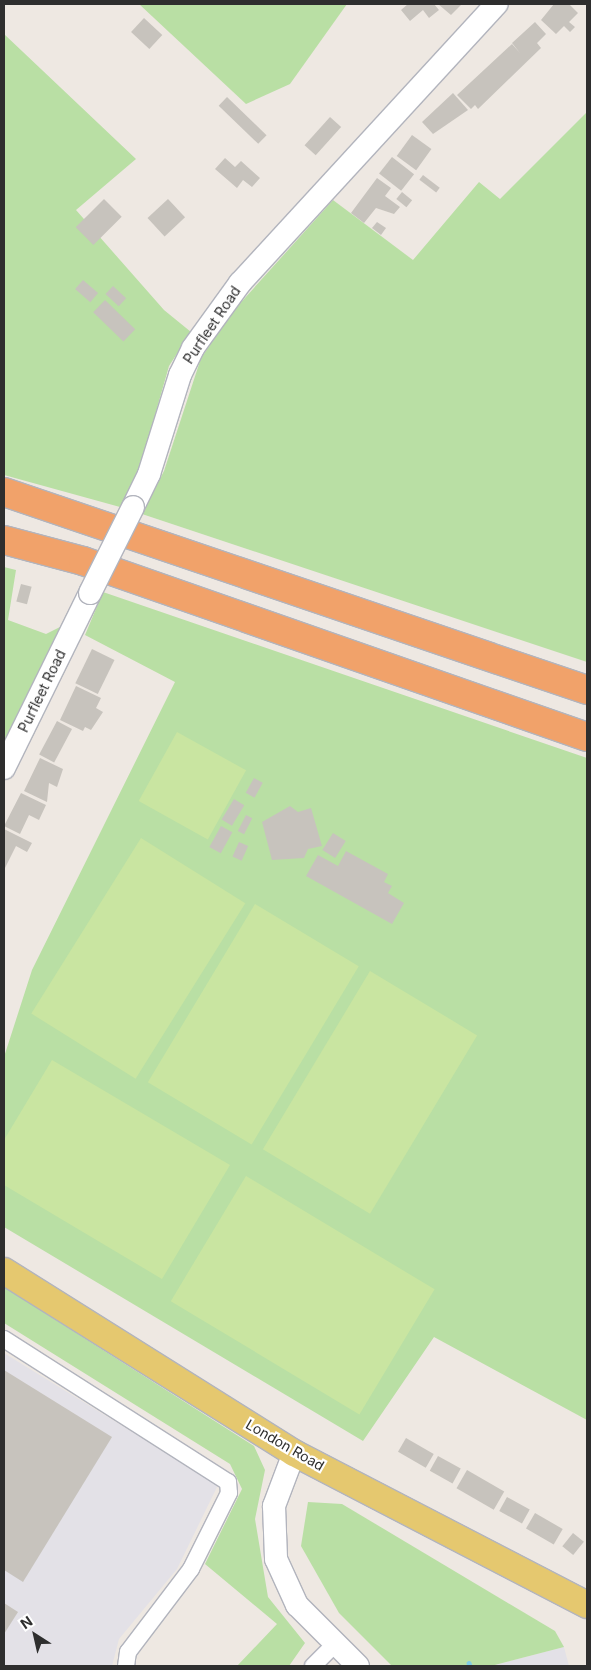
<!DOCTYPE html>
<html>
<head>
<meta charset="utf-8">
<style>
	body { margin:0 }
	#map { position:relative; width:591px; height:1670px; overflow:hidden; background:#eee8e2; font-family:Inter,sans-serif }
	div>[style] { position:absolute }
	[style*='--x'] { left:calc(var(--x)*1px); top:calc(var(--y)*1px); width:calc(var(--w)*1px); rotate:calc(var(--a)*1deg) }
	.industrial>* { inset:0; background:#e3e1e7 }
	.green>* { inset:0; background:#b9dfa4 }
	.pitch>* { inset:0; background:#c9e5a1; transform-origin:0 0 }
	.stream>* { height:4.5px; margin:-2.25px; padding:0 2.25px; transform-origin:2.25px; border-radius:2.25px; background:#80cce5 }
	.building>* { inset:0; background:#c7c3bd; transform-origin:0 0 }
	.roads { filter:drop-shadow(1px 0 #b2b4bd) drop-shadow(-1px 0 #b2b4bd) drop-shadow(0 1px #b2b4bd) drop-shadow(0 -1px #b2b4bd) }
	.street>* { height:16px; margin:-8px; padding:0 8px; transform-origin:8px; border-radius:8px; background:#fff }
	.secondary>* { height:22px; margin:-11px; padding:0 11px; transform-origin:11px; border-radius:11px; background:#fff }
	.primary>* { height:26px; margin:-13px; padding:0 13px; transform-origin:13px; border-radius:13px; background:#e5c86f }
	.highway>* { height:28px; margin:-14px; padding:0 14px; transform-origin:14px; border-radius:14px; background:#f1a26a }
	.bridges { filter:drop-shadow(1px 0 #b2b4bd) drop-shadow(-1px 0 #b2b4bd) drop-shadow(0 1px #b2b4bd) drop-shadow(0 -1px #b2b4bd) }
	.secondary-bridge>* { height:22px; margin:-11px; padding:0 11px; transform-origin:11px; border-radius:11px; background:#fff }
	span { translate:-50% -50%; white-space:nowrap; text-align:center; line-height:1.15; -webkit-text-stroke:4.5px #fff; paint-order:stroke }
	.street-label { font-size:14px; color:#2e2e2e }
	.frame { position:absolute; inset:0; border:5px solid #2e2e2e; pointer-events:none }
	.north { position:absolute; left:10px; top:1610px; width:50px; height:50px; -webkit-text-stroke:4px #fff; paint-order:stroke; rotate:325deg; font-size:14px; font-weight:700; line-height:20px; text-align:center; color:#2e2e2e }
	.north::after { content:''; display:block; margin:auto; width:18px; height:22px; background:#2e2e2e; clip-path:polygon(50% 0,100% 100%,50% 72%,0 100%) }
</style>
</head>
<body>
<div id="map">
	<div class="industrial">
		<div style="clip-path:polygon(4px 1353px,218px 1485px,177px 1569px,119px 1639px,112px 1666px,4px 1666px)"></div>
		<div style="clip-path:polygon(564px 1647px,569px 1666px,491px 1666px)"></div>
	</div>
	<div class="green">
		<div style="clip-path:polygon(139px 4px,347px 4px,290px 84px,246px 104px)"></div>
		<div style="clip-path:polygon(4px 34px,136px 159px,76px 210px,164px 310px,191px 332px,169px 366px,140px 468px,120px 507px,4px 475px)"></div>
		<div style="clip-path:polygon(587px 112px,587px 662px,142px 514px,164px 471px,201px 358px,235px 309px,333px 200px,413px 260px,479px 182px,500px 199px)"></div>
		<div style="clip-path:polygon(4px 567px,16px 570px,8px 620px,46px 634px,62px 626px,4px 741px)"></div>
		<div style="clip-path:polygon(103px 592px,587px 758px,587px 1420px,434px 1337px,363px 1441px,4px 1227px,4px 1057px,32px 970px,175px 682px,85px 635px)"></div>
		<div style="clip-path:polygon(4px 1287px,254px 1446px,265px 1470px,255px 1519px,268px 1597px,305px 1643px,289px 1666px,237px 1666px,277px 1624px,205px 1564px,242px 1489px,230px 1464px,4px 1323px)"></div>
		<div style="clip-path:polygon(308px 1502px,342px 1504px,555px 1631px,564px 1647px,491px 1666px,392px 1666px,339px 1613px,301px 1546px)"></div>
	</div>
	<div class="pitch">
		<div style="left:177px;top:732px;width:79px;height:79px;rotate:29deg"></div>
		<div style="left:141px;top:838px;width:123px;height:207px;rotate:32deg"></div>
		<div style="left:255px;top:904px;width:121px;height:208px;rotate:31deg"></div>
		<div style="left:370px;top:971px;width:125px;height:208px;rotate:31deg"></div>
		<div style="clip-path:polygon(52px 1060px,230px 1165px,162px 1279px,4px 1185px,4px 1140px)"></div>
		<div style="left:246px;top:1176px;width:220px;height:146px;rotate:31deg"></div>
	</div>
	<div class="stream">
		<div style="--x:469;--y:1663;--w:3;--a:72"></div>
	</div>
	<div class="building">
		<div style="clip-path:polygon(408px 4px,434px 4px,439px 10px,429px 18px,423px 10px,410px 21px,401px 10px)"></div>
		<div style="clip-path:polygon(438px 4px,461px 4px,461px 5px,451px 15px)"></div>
		<div style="clip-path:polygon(554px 4px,569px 4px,578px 13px,569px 22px,575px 27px,570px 32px,564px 26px,556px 34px,541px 20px)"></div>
		<div style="left:144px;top:18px;width:25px;height:19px;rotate:43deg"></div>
		<div style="clip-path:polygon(535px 22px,546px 34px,537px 43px,541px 48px,478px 109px,475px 105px,471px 109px,457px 95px,512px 44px,520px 53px,512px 43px)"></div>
		<div style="clip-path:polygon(453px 93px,468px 110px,433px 134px,422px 122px)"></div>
		<div style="left:227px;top:97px;width:55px;height:12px;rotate:44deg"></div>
		<div style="left:330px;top:117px;width:15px;height:38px;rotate:42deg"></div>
		<div style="left:412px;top:135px;width:24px;height:26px;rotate:36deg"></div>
		<div style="left:392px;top:157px;width:28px;height:21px;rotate:38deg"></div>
		<div style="clip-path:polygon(225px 158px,235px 167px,241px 161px,260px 178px,252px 187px,243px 180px,237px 188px,215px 169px)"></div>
		<div style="left:423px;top:175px;width:21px;height:6px;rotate:37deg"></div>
		<div style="clip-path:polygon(377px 178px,391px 188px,385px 196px,400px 207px,394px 214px,376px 208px,364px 223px,351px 213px)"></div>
		<div style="left:402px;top:192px;width:13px;height:9px;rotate:39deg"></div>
		<div style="left:104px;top:199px;width:25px;height:40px;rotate:45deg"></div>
		<div style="left:168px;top:199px;width:25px;height:28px;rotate:47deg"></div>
		<div style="clip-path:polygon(377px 222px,386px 228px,381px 235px,372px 228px)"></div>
		<div style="left:83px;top:280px;width:20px;height:12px;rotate:41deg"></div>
		<div style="left:113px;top:286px;width:18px;height:11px;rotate:43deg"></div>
		<div style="left:105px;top:300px;width:42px;height:17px;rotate:44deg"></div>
		<div style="left:21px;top:584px;width:11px;height:18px;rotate:15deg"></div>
		<div style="left:92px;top:649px;width:25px;height:38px;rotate:26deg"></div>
		<div style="clip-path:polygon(76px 686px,101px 698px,96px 708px,103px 712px,91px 730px,85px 727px,83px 731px,60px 720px)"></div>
		<div style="left:57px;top:721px;width:17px;height:38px;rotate:28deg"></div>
		<div style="clip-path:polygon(40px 758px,63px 769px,57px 787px,49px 783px,47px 802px,24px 791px)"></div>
		<div style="left:254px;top:778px;width:10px;height:17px;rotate:29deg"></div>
		<div style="clip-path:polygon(21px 793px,46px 805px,39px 820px,29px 815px,20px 834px,4px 826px)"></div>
		<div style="left:234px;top:799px;width:12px;height:24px;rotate:31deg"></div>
		<div style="clip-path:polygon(290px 806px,298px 812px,311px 808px,322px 846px,308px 849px,304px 858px,272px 860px,262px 822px)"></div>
		<div style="left:246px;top:815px;width:7px;height:18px;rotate:27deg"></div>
		<div style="left:221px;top:826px;width:13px;height:24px;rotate:29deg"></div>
		<div style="clip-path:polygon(4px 829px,32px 843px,27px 852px,16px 846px,4px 870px)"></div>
		<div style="left:333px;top:833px;width:15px;height:20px;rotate:32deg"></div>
		<div style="left:239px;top:842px;width:10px;height:16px;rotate:24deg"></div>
		<div style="clip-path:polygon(346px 851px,388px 874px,384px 882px,392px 886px,388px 893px,404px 903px,392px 924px,306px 876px,318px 855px,338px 866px)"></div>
		<div style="clip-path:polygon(4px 1370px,112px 1437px,23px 1582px,4px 1570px)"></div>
		<div style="left:406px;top:1438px;width:32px;height:16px;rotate:30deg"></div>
		<div style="left:438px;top:1456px;width:26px;height:17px;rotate:29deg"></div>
		<div style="left:467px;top:1470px;width:43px;height:21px;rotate:30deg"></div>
		<div style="left:507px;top:1497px;width:26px;height:16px;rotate:29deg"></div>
		<div style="left:535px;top:1513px;width:32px;height:18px;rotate:30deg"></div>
		<div style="left:573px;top:1533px;width:14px;height:17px;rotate:39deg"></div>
		<div style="clip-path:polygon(4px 1603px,18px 1612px,4px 1634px)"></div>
	</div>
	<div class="roads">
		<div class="street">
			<div style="--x:4;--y:1339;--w:266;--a:32.6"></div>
			<div style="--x:228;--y:1482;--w:11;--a:85"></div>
			<div style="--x:229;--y:1493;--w:85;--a:116.6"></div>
			<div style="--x:191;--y:1569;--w:104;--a:127.2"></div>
			<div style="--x:128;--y:1652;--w:14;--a:98"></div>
			<div style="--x:313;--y:1666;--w:31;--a:-45"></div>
		</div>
		<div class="secondary">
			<div style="--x:133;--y:507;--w:37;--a:-64"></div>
			<div style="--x:149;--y:474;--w:104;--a:-72.6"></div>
			<div style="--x:180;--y:375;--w:30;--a:-64"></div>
			<div style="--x:193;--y:348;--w:80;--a:-54.1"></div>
			<div style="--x:240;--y:283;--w:379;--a:-47.4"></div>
			<div style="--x:4;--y:768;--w:195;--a:-63.8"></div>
			<div style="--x:294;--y:1453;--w:57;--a:110.7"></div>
			<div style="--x:274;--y:1506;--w:53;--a:87.8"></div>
			<div style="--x:276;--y:1559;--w:51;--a:65.5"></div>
			<div style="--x:297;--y:1605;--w:86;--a:45"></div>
		</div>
		<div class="primary">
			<div style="--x:4;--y:1271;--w:342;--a:32.1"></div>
			<div style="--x:294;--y:1453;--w:330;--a:27.4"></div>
		</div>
		<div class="highway">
			<div style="--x:4;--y:492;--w:616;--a:18.76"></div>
			<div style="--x:4;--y:540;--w:82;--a:14.9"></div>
			<div style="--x:83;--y:561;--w:534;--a:19.25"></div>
		</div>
	</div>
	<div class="bridges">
		<div class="secondary-bridge">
			<div style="--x:90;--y:593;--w:96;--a:-63.4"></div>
		</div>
	</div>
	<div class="street-label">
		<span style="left:212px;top:325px;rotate:-56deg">Purfleet Road</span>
		<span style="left:42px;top:691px;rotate:-64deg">Purfleet Road</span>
		<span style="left:285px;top:1445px;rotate:30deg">London Road</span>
	</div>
	<div class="frame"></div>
	<div class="north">N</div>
</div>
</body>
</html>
